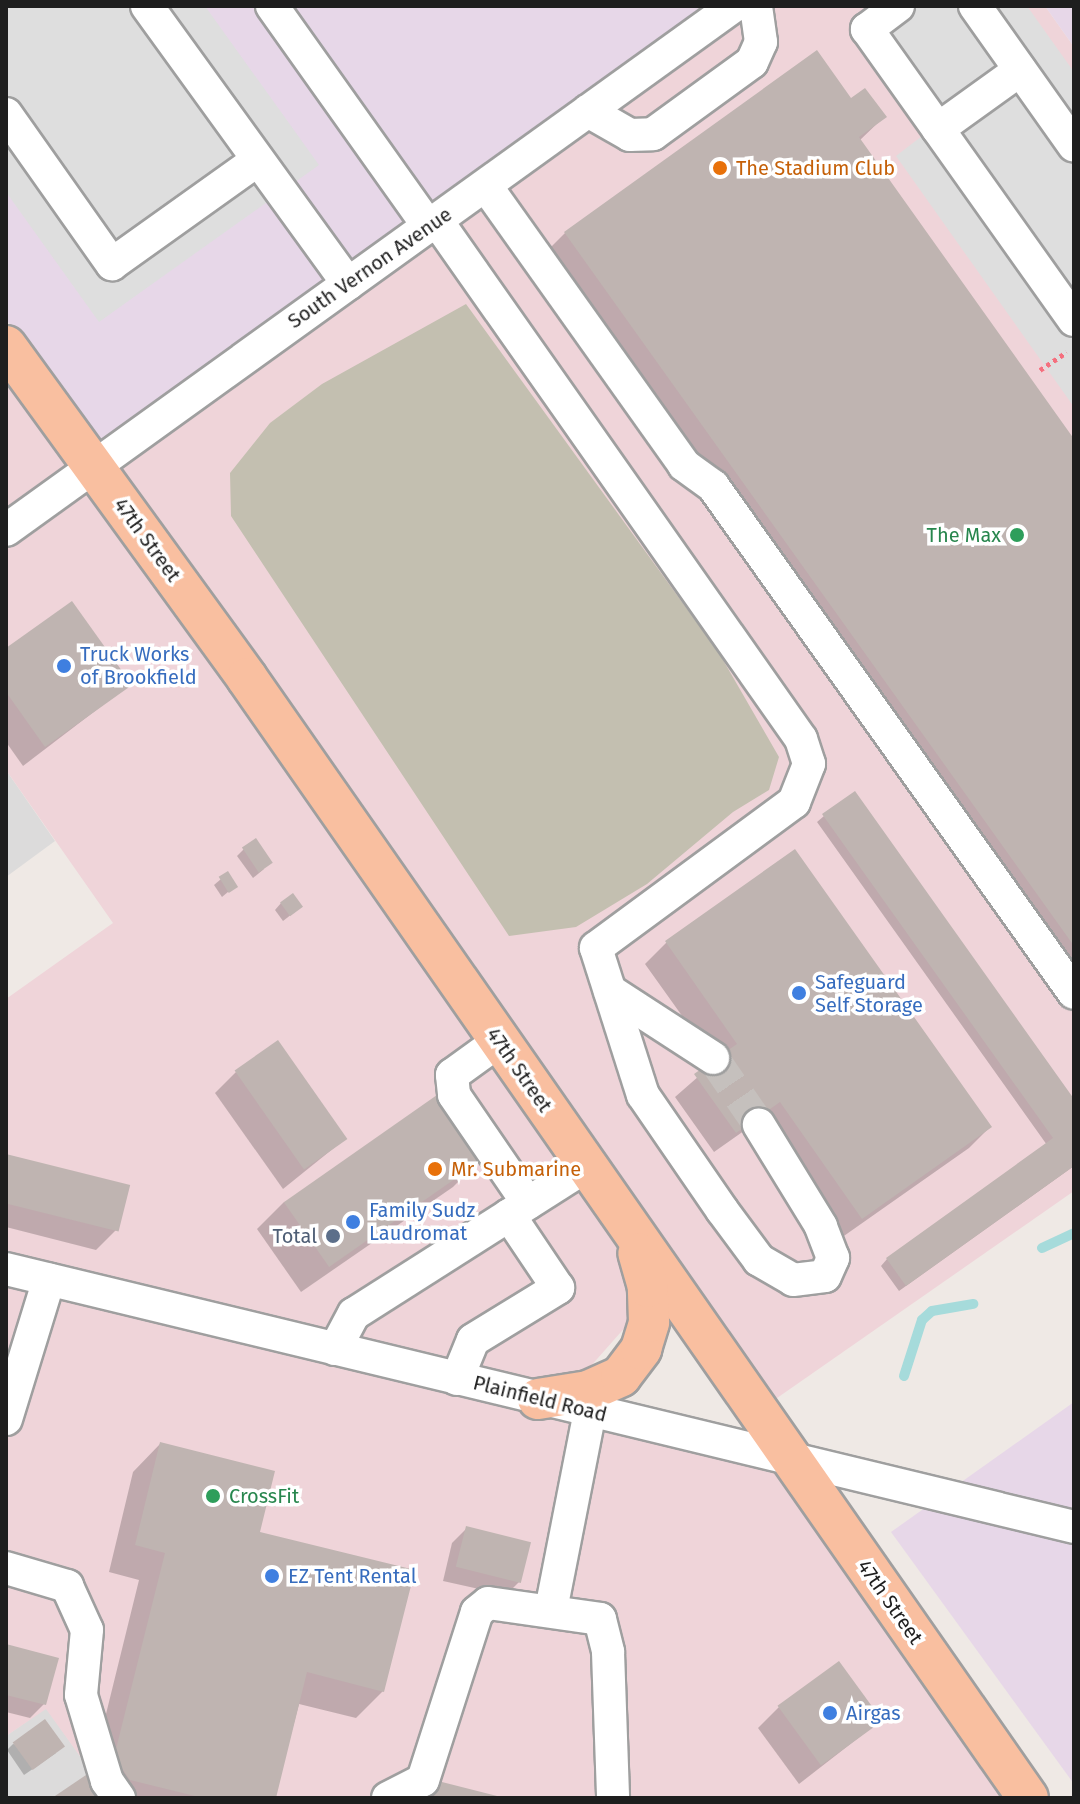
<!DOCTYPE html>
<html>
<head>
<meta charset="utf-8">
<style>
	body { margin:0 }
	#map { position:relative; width:1080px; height:1804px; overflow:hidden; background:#efe9e5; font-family:"Fira Sans",sans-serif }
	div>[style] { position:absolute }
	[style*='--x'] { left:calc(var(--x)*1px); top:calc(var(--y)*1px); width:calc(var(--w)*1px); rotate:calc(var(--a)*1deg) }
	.residential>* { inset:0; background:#dcdbdb }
	.commercial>* { inset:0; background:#efd4d9 }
	.industrial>* { inset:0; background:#e7d7e8 }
	.construction>* { inset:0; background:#c3bfb0 }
	.parking>* { inset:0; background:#dedede }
	.shadow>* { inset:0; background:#0003 }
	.stream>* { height:10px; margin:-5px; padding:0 5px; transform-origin:5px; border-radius:5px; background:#a6dbdb }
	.building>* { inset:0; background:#bfb4b1; transform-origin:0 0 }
	.minor-tunnel>* { height:32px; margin-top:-16px; transform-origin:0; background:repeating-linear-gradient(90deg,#c5c0bd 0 32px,transparent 0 48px) }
	.path>* { height:5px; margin-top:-2.5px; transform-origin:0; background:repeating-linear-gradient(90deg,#f56f7e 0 4px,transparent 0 8px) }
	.roads { filter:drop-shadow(2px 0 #9f9f9f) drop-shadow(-2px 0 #9f9f9f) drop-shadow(0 2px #9f9f9f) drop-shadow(0 -2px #9f9f9f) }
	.minor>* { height:32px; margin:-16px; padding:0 16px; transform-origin:16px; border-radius:16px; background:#fff }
	.major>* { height:40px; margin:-20px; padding:0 20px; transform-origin:20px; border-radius:20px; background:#f9bfa0 }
	.dots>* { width:22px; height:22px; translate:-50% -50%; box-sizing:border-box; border:4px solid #fff; border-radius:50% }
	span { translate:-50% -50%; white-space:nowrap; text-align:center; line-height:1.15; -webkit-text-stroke:7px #fff; paint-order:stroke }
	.food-label { font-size:20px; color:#c56008 }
	.left { translate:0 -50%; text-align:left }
	.street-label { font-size:20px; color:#1e1e1e }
	.leisure-label { font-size:20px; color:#27864d }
	.right { translate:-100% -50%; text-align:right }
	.shop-label { font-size:20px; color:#366cbe }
	.service-label { font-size:20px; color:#4e5e75 }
	.frame { position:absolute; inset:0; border:8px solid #1e1e1e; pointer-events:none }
</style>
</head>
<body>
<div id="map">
	<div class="residential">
		<div style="clip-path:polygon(6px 770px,55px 841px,6px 877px)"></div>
		<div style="clip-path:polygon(46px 1708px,110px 1798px,6px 1798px,6px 1736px)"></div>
	</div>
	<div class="commercial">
		<div style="clip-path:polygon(710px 6px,1045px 6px,1074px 47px,1074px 1191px,767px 1405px,97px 450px)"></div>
		<div style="clip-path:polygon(6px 375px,616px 1237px,627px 1282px,628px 1324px,582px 1376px,534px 1387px,6px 1258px,6px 999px,113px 923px,6px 770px)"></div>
		<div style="clip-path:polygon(6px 1284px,788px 1476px,1015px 1798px,110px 1798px,46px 1709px,6px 1736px)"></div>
	</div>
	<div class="industrial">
		<div style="clip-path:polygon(6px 6px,710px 6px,97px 450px,6px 319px)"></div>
		<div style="clip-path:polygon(1045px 6px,1074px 6px,1074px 47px)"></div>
		<div style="clip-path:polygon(1074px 1402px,1074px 1784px,891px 1532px)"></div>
	</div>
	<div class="construction">
		<div style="clip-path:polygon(466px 304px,719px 653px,779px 757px,769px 790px,733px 812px,647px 884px,576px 927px,509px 936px,231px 516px,230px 473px,270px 423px,322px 384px)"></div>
	</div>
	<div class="parking">
		<div style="clip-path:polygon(6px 6px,205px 6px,319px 165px,99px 322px,6px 192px)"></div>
		<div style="clip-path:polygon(896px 6px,1027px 6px,1074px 72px,1074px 407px,896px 156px,922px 136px,851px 36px)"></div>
	</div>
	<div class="shadow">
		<div style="clip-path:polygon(851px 101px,884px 117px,859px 141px,1074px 442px,1074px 995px,544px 254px,565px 233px)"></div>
		<div style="clip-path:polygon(6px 650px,129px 685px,23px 766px,6px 742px)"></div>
		<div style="clip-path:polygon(824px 816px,1074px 1102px,1074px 1166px,899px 1291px,881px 1266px,887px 1259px,1047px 1145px,817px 822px)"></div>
		<div style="clip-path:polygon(244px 849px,264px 869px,253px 878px,237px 856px)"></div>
		<div style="clip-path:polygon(795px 851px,990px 1127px,969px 1148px,841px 1238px,758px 1121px,714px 1152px,675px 1097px,715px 1062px,645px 964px,666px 943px)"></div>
		<div style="clip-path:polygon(221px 879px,235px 886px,222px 897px,214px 885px)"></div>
		<div style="clip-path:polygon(281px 903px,301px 907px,283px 921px,275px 910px)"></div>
		<div style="clip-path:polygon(236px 1072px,345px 1139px,283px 1189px,215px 1093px)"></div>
		<div style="clip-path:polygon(6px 1156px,117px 1229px,96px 1250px,6px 1227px)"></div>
		<div style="clip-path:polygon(480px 1160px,453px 1187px,301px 1292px,257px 1229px,284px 1202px)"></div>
		<div style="clip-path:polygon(160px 1444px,258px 1533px,383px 1691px,356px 1718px,299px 1704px,274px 1798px,56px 1798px,89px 1783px,139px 1580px,109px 1572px,133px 1472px)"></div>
		<div style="clip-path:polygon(466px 1529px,520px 1581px,506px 1595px,443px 1581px,452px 1543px)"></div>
		<div style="clip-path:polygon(6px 1646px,44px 1704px,30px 1718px,6px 1712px)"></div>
		<div style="clip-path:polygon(779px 1707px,880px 1721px,799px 1784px,758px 1728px)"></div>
		<div style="clip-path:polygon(13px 1744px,56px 1753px,24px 1775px,7px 1750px)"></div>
		<div style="clip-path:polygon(439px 1783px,497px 1798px,424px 1798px)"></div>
	</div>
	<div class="stream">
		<div style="--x:1042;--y:1248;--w:35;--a:-25"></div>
		<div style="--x:904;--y:1376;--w:59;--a:-72.2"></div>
		<div style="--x:922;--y:1320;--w:13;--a:-42"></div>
		<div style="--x:932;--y:1311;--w:42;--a:-9.7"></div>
	</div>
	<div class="building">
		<div style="clip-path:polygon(817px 50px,851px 98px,865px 88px,887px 117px,859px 137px,1074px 439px,1074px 946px,564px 232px)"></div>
		<div style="clip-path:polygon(72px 601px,132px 685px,45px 747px,6px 692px,6px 648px)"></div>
		<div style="clip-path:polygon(855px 791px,1074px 1099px,1074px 1166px,906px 1286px,886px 1258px,1053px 1138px,822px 814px)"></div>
		<div style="left:256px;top:838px;width:30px;height:17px;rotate:56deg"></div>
		<div style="clip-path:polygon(795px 849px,992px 1127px,862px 1219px,780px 1102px,736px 1133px,694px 1074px,737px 1044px,665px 941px)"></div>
		<div style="left:228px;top:871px;width:19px;height:11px;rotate:58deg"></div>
		<div style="left:293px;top:893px;width:17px;height:16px;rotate:54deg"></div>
		<div style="left:278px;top:1040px;width:121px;height:53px;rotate:55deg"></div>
		<div style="left:437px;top:1095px;width:79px;height:187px;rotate:55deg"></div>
		<div style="left:6px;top:1154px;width:128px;height:48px;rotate:14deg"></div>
		<div style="clip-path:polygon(160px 1442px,275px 1471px,260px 1532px,415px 1570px,384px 1692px,307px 1672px,276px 1798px,203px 1798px,130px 1780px,114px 1757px,165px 1553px,135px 1545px)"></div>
		<div style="left:466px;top:1526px;width:67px;height:42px;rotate:14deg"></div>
		<div style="clip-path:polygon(6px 1644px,59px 1658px,46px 1705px,6px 1695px)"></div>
		<div style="left:839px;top:1661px;width:74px;height:76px;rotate:54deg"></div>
		<div style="left:45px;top:1719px;width:34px;height:40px;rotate:54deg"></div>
		<div style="clip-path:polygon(86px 1775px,102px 1798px,52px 1798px)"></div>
		<div style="clip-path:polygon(438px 1781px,501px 1797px,501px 1798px,434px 1798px)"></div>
	</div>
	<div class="minor-tunnel">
		<div style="--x:713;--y:1058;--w:81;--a:55.5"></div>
	</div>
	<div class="path">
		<div style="--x:1040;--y:370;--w:32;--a:-34"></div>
	</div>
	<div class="roads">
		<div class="minor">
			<div style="--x:147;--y:6;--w:343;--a:54.1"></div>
			<div style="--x:272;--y:6;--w:271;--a:54.6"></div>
			<div style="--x:898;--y:6;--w:39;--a:143"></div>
			<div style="--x:867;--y:29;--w:357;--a:54.6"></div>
			<div style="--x:975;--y:6;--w:171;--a:54.7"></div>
			<div style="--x:588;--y:111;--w:48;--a:29.7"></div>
			<div style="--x:630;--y:135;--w:23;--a:-2"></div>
			<div style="--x:653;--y:134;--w:122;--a:-36"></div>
			<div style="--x:752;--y:62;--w:22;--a:-66"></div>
			<div style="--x:761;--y:42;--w:36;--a:-98"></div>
			<div style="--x:6;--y:114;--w:184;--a:54.8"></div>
			<div style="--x:112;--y:264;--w:179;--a:-35.5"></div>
			<div style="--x:938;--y:129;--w:101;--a:-35.7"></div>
			<div style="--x:486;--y:186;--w:342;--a:54.6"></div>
			<div style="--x:684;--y:465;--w:36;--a:36"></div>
			<div style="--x:713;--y:486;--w:622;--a:54.55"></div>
			<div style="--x:437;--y:221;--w:633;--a:54.9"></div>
			<div style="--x:801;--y:739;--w:26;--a:72"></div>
			<div style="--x:809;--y:764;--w:41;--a:111.5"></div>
			<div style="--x:794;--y:802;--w:246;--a:143.6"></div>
			<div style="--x:596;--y:948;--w:154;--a:72.3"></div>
			<div style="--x:643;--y:1095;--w:140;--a:55.5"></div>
			<div style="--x:722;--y:1210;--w:62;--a:53.5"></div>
			<div style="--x:759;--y:1260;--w:39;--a:30"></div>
			<div style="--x:793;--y:1280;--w:32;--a:-7"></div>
			<div style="--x:825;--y:1276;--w:20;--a:-66"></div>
			<div style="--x:833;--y:1258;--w:34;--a:-111"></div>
			<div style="--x:821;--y:1226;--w:119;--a:-121.5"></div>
			<div style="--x:6;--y:530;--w:897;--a:-35.75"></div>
			<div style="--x:610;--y:991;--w:123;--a:33"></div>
			<div style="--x:499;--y:1041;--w:58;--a:144.1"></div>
			<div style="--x:452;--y:1075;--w:20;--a:84"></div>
			<div style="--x:454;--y:1095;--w:131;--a:55.6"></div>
			<div style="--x:6;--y:1269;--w:1099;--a:13.58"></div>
			<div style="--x:335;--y:1349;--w:40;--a:-62"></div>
			<div style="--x:354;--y:1314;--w:275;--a:-32.5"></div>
			<div style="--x:457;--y:1379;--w:42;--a:-67.7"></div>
			<div style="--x:473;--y:1340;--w:100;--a:-31.5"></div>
			<div style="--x:558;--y:1288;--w:88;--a:-123.9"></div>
			<div style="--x:6;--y:1419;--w:146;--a:-72.9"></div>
			<div style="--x:6;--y:1568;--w:64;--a:16.4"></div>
			<div style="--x:67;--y:1586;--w:48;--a:65.6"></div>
			<div style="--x:87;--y:1630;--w:65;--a:95.3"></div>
			<div style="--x:81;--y:1695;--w:90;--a:73.2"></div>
			<div style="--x:107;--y:1781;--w:21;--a:55"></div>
			<div style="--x:551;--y:1610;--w:202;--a:-78.9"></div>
			<div style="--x:388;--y:1798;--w:39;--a:-27"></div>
			<div style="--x:423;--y:1780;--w:176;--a:-72.2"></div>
			<div style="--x:477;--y:1612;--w:14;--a:-39"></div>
			<div style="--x:488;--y:1603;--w:113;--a:8.1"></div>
			<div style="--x:600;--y:1619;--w:34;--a:76"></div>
			<div style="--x:608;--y:1652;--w:146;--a:88"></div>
		</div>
		<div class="major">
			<div style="--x:6;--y:346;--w:410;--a:54"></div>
			<div style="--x:247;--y:678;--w:1365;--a:55.11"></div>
			<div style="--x:538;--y:1399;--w:51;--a:-9.1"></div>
			<div style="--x:588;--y:1391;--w:36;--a:-24"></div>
			<div style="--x:621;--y:1376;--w:34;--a:-53"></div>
			<div style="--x:641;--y:1349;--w:28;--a:-73"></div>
			<div style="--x:649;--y:1322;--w:35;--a:-92"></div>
			<div style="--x:648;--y:1287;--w:35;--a:-106"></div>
		</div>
	</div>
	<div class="dots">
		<div style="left:720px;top:168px;background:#e8710a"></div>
		<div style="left:1017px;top:535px;background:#2e9e5b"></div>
		<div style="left:64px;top:666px;background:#3f7fe0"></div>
		<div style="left:799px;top:993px;background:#3f7fe0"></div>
		<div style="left:435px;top:1169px;background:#e8710a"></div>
		<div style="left:353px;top:1222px;background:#3f7fe0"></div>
		<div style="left:333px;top:1236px;background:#5c6f8a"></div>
		<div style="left:213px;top:1496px;background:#2e9e5b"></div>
		<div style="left:272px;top:1576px;background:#3f7fe0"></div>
		<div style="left:830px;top:1713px;background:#3f7fe0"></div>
	</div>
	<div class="food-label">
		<span class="left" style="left:736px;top:168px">The Stadium Club</span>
		<span class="left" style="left:451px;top:1169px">Mr. Submarine</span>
	</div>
	<div class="street-label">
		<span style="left:370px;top:268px;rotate:-35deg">South Vernon Avenue</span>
		<span style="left:147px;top:540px;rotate:54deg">47th Street</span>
		<span style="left:519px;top:1070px;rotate:55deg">47th Street</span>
		<span style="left:540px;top:1399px;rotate:14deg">Plainfield Road</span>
		<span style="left:890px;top:1602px;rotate:55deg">47th Street</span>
	</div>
	<div class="leisure-label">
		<span class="right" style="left:1001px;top:535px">The Max</span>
		<span class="left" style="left:229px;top:1496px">CrossFit</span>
	</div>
	<div class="shop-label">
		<span class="left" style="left:80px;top:666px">Truck Works<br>of Brookfield</span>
		<span class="left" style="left:815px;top:994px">Safeguard<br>Self Storage</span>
		<span class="left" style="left:369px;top:1222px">Family Sudz<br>Laudromat</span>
		<span class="left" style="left:288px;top:1576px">EZ Tent Rental</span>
		<span class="left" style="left:846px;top:1713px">Airgas</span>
	</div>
	<div class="service-label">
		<span class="right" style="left:317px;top:1236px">Total</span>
	</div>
	<div class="frame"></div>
</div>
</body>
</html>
